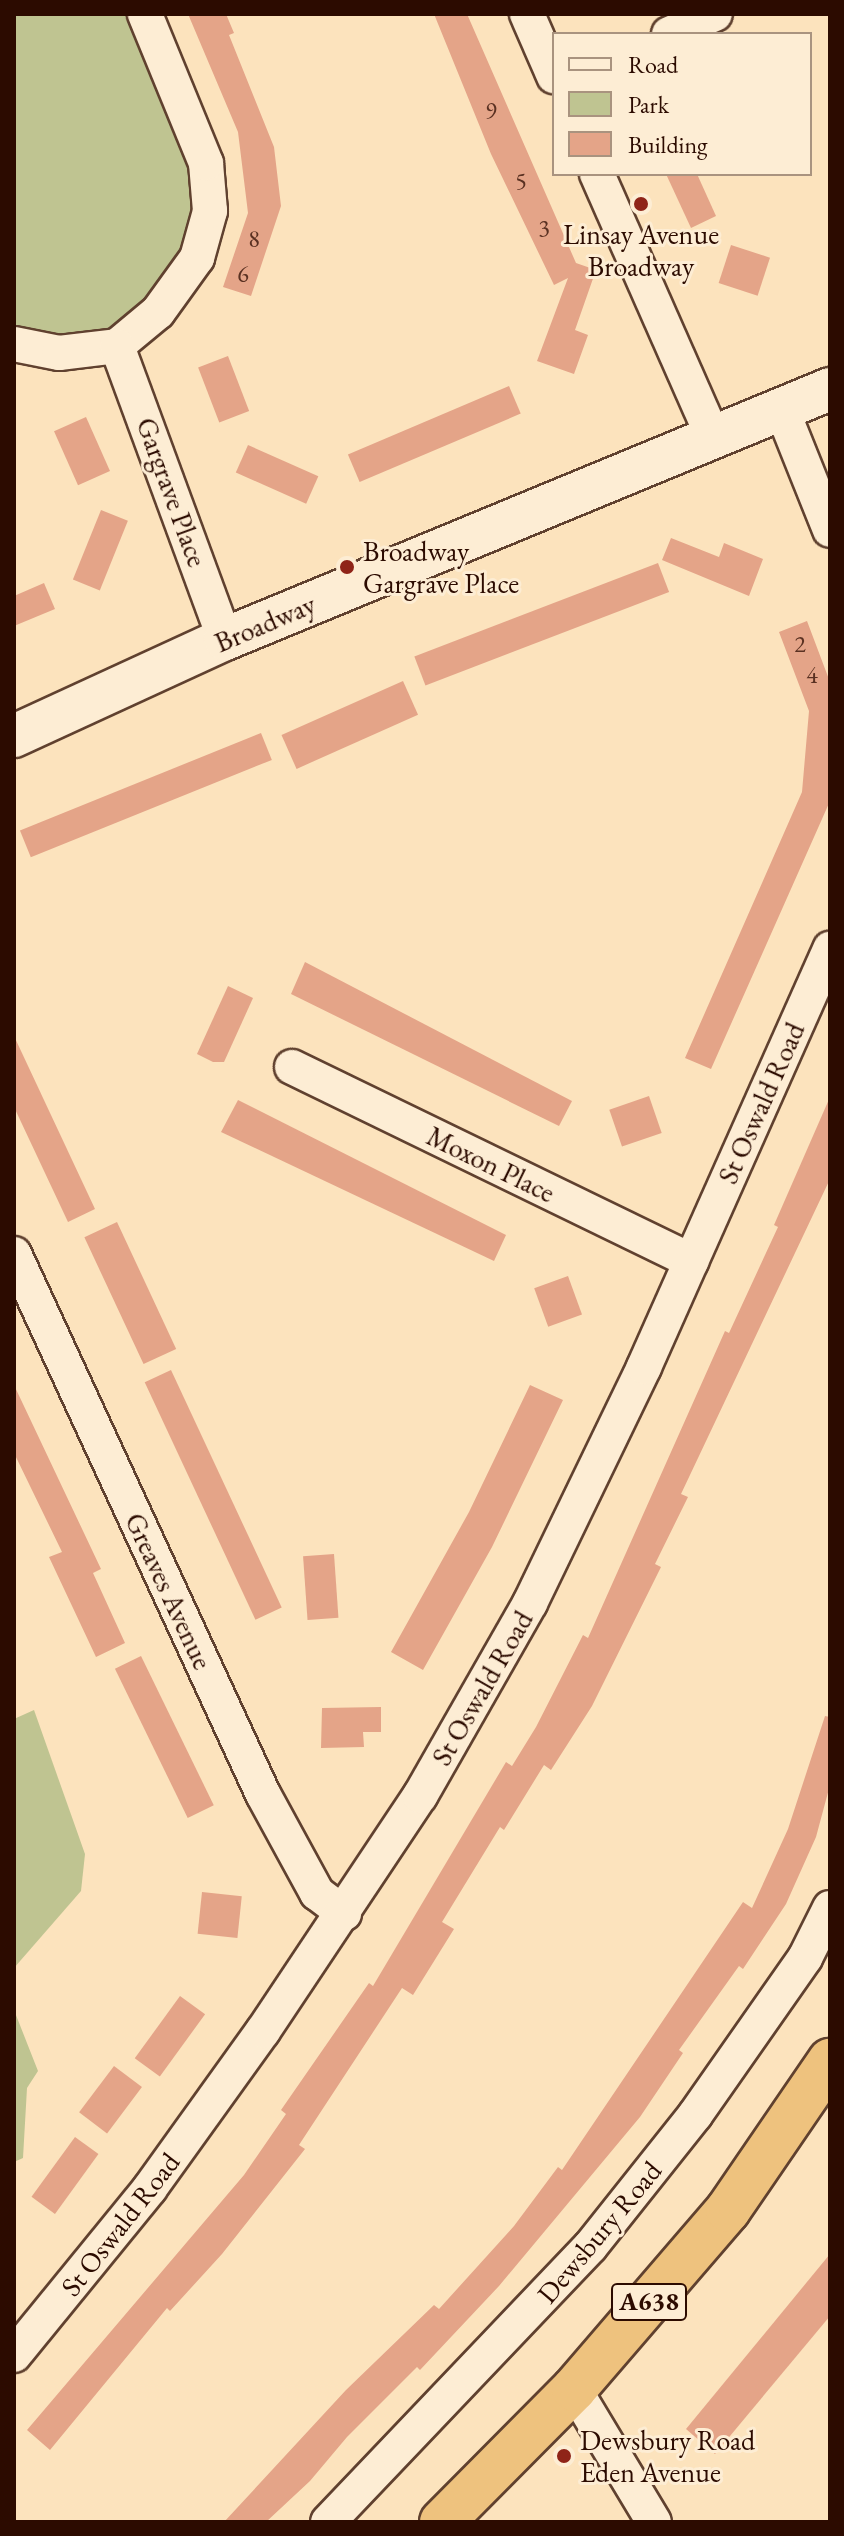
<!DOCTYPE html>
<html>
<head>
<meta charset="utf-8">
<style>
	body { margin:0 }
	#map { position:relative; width:844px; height:2536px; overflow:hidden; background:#fce3bd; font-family:"EB Garamond",serif }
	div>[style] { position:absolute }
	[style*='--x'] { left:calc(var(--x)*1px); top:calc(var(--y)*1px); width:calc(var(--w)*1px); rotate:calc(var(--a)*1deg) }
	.green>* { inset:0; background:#bfc491 }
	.building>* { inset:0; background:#e4a488; transform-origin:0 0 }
	.roads { filter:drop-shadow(2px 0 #60412f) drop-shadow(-2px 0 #60412f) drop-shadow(0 2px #60412f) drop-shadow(0 -2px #60412f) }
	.minor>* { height:34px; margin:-17px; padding:0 17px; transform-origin:17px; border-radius:17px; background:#fdedd4 }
	.tertiary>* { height:42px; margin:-21px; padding:0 21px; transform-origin:21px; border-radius:21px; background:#fdedd4 }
	.trunk>* { height:44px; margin:-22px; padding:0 22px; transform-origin:22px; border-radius:22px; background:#eec27e }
	.dots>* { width:22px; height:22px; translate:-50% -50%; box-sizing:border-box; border:4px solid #fdedd4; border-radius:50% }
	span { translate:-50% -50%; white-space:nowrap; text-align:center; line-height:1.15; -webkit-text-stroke:6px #fdedd4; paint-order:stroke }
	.number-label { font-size:24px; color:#5a3122 }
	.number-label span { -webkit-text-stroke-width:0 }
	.shield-label span { padding:2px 6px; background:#fdedd4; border:2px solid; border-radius:6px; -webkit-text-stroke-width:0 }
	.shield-label { font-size:26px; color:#2c0b00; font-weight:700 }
	.poi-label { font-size:28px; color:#2c0b00 }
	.left { translate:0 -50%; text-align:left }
	.street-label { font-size:28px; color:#2c0b00 }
	.frame { position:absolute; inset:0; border:16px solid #2c0b00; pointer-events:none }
	.legend { position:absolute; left:552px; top:32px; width:260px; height:144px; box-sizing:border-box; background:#fdedd4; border:2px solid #a9937f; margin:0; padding:10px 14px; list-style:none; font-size:24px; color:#2c0b00 }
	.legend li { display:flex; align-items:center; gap:16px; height:40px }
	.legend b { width:40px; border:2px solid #a9937f }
</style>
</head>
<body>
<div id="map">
	<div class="green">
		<div style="clip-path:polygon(14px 14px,145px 14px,210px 211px,140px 329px,14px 344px)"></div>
		<div style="clip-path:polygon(34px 1710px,85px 1854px,81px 1891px,14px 1968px,14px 1719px)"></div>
		<div style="clip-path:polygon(14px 2010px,38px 2071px,27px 2088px,23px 2158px,14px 2162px)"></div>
	</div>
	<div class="building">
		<div style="clip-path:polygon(188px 14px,226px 14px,234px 33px,229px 35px,274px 147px,281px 206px,251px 296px,223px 287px,248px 213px,238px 132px)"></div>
		<div style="clip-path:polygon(434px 14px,467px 14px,576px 263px,596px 270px,575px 330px,588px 335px,574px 374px,537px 361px,568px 278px,554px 285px,491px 154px)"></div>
		<div style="clip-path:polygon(666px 174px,697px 174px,716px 216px,691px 228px)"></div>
		<div style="left:731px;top:245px;width:41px;height:40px;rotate:18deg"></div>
		<div style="left:228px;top:356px;width:59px;height:32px;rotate:69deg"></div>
		<div style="left:509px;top:386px;width:30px;height:175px;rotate:67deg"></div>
		<div style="left:86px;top:417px;width:59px;height:35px;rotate:66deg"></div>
		<div style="left:248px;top:445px;width:77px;height:30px;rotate:24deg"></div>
		<div style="left:101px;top:510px;width:29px;height:75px;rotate:22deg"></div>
		<div style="clip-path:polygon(671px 538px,719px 557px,724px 543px,763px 559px,749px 596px,662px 560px)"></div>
		<div style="left:658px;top:563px;width:31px;height:261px;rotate:69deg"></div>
		<div style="clip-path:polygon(44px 583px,55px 609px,14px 626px,14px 596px)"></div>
		<div style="clip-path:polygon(807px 621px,830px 682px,830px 801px,711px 1069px,685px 1058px,802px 792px,809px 711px,779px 632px)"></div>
		<div style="left:403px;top:681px;width:37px;height:133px;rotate:66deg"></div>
		<div style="left:261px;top:733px;width:29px;height:260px;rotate:68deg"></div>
		<div style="clip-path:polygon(305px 962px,572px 1101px,559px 1126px,291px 994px)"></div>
		<div style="clip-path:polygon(228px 986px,253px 998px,224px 1062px,213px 1062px,197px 1054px)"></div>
		<div style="clip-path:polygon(14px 1036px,95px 1209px,68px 1222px,14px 1107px)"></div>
		<div style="left:649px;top:1096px;width:39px;height:42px;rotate:71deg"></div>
		<div style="clip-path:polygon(830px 1097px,830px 1179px,681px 1494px,688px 1497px,655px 1564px,661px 1567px,592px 1706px,551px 1770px,544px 1765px,504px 1830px,500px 1827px,442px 1922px,454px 1929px,413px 1995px,402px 1988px,299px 2145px,305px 2149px,222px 2254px,170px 2311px,167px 2308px,50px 2450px,27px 2430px,244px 2175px,286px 2114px,281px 2110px,369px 1983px,373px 1986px,506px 1762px,512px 1766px,536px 1727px,583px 1635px,588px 1638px,725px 1331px,729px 1333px,778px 1227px,774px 1225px)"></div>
		<div style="clip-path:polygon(238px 1100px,506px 1235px,494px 1261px,221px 1132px)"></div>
		<div style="left:117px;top:1222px;width:140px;height:36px;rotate:65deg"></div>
		<div style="left:568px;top:1276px;width:41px;height:36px;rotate:70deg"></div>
		<div style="left:171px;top:1370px;width:262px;height:29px;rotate:65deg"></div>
		<div style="clip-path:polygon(14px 1385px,101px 1569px,93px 1573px,125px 1643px,96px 1657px,49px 1557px,62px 1552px,14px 1453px)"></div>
		<div style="clip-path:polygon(530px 1385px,563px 1400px,492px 1547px,423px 1670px,391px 1652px,469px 1512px)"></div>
		<div style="left:334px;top:1554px;width:64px;height:31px;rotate:86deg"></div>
		<div style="left:141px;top:1656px;width:166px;height:29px;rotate:64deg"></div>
		<div style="clip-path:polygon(381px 1707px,381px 1732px,363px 1732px,364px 1747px,321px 1748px,322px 1708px)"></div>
		<div style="clip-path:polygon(825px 1716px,830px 1717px,830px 1785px,816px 1837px,786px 1904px,743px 1969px,739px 1966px,679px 2050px,683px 2053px,640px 2117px,499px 2286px,420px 2370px,417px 2367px,347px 2437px,310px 2481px,266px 2522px,224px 2522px,346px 2390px,434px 2305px,439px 2309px,514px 2226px,558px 2167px,562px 2170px,743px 1902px,752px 1908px,788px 1829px)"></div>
		<div style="left:202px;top:1892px;width:40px;height:42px;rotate:6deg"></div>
		<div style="left:180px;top:1996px;width:31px;height:77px;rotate:36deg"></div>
		<div style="left:114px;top:2066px;width:35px;height:58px;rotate:37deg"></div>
		<div style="left:75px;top:2137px;width:29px;height:74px;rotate:36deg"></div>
		<div style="clip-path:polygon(830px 2254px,830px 2316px,715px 2454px,686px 2429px)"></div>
	</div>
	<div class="roads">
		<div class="minor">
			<div style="--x:527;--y:14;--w:68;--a:66.5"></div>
			<div style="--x:669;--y:34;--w:50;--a:-23.5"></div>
			<div style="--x:597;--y:174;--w:290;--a:66.2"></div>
			<div style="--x:14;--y:344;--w:46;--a:11.3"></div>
			<div style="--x:59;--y:353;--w:58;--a:-6.9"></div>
			<div style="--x:117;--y:346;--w:53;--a:-39.7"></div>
			<div style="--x:158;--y:312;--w:67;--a:-54.2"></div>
			<div style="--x:197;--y:258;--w:49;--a:-74.5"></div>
			<div style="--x:210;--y:211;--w:48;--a:-94.8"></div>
			<div style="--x:206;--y:163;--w:161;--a:-112.3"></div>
			<div style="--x:117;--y:346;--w:312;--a:69.8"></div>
			<div style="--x:782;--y:410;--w:129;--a:68.2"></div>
			<div style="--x:292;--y:1067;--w:444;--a:25.9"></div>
			<div style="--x:14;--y:1254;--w:595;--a:65.25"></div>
			<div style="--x:263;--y:1794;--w:113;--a:61.4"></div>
			<div style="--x:317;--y:1893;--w:34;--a:37"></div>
			<div style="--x:14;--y:2355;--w:215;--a:-50.8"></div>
			<div style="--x:150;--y:2188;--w:193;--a:-54.3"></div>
			<div style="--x:263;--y:2031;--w:283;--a:-56.3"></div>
			<div style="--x:420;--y:1796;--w:222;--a:-60.3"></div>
			<div style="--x:530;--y:1603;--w:262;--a:-64.2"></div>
			<div style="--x:644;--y:1367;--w:458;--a:-66"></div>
			<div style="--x:574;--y:2389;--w:155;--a:59"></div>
			<div style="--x:328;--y:2522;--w:380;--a:-46.4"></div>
			<div style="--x:590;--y:2247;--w:169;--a:-51.5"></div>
			<div style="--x:695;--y:2115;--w:192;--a:-55"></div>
			<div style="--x:805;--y:1958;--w:56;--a:-63.4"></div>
		</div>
		<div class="tertiary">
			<div style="--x:14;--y:736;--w:232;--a:-24.7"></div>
			<div style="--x:225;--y:639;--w:655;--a:-22.45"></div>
		</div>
		<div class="trunk">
			<div style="--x:442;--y:2522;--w:187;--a:-45.2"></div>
			<div style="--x:574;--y:2389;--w:236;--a:-49.3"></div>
			<div style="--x:728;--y:2210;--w:181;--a:-55.6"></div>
		</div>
	</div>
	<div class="dots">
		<div style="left:641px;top:204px;background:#8f2418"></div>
		<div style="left:347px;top:567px;background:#8f2418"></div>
		<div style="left:564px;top:2456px;background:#8f2418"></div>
	</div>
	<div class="number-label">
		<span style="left:491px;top:111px">9</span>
		<span style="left:521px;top:181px">5</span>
		<span style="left:544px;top:228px">3</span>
		<span style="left:254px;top:239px">8</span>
		<span style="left:243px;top:274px">6</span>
		<span style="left:800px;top:644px">2</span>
		<span style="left:812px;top:675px">4</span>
	</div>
	<div class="shield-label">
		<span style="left:649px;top:2302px">A638</span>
	</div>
	<div class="poi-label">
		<span style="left:641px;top:250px">Linsay Avenue<br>Broadway</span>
		<span class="left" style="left:363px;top:567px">Broadway<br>Gargrave Place</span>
		<span class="left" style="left:580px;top:2456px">Dewsbury Road<br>Eden Avenue</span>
	</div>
	<div class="street-label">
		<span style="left:172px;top:492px;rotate:70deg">Gargrave Place</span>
		<span style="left:265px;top:623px;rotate:-23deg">Broadway</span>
		<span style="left:761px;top:1103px;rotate:-66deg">St Oswald Road</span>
		<span style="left:491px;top:1164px;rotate:26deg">Moxon Place</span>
		<span style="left:169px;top:1591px;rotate:65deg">Greaves Avenue</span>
		<span style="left:482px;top:1688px;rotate:-60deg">St Oswald Road</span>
		<span style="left:120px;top:2224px;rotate:-52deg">St Oswald Road</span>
		<span style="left:599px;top:2232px;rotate:-50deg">Dewsbury Road</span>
	</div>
	<div class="frame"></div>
	<ul class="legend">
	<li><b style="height:10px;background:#fdedd4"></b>Road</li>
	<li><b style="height:22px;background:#bfc491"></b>Park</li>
	<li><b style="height:22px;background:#e4a488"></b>Building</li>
	</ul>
</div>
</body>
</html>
